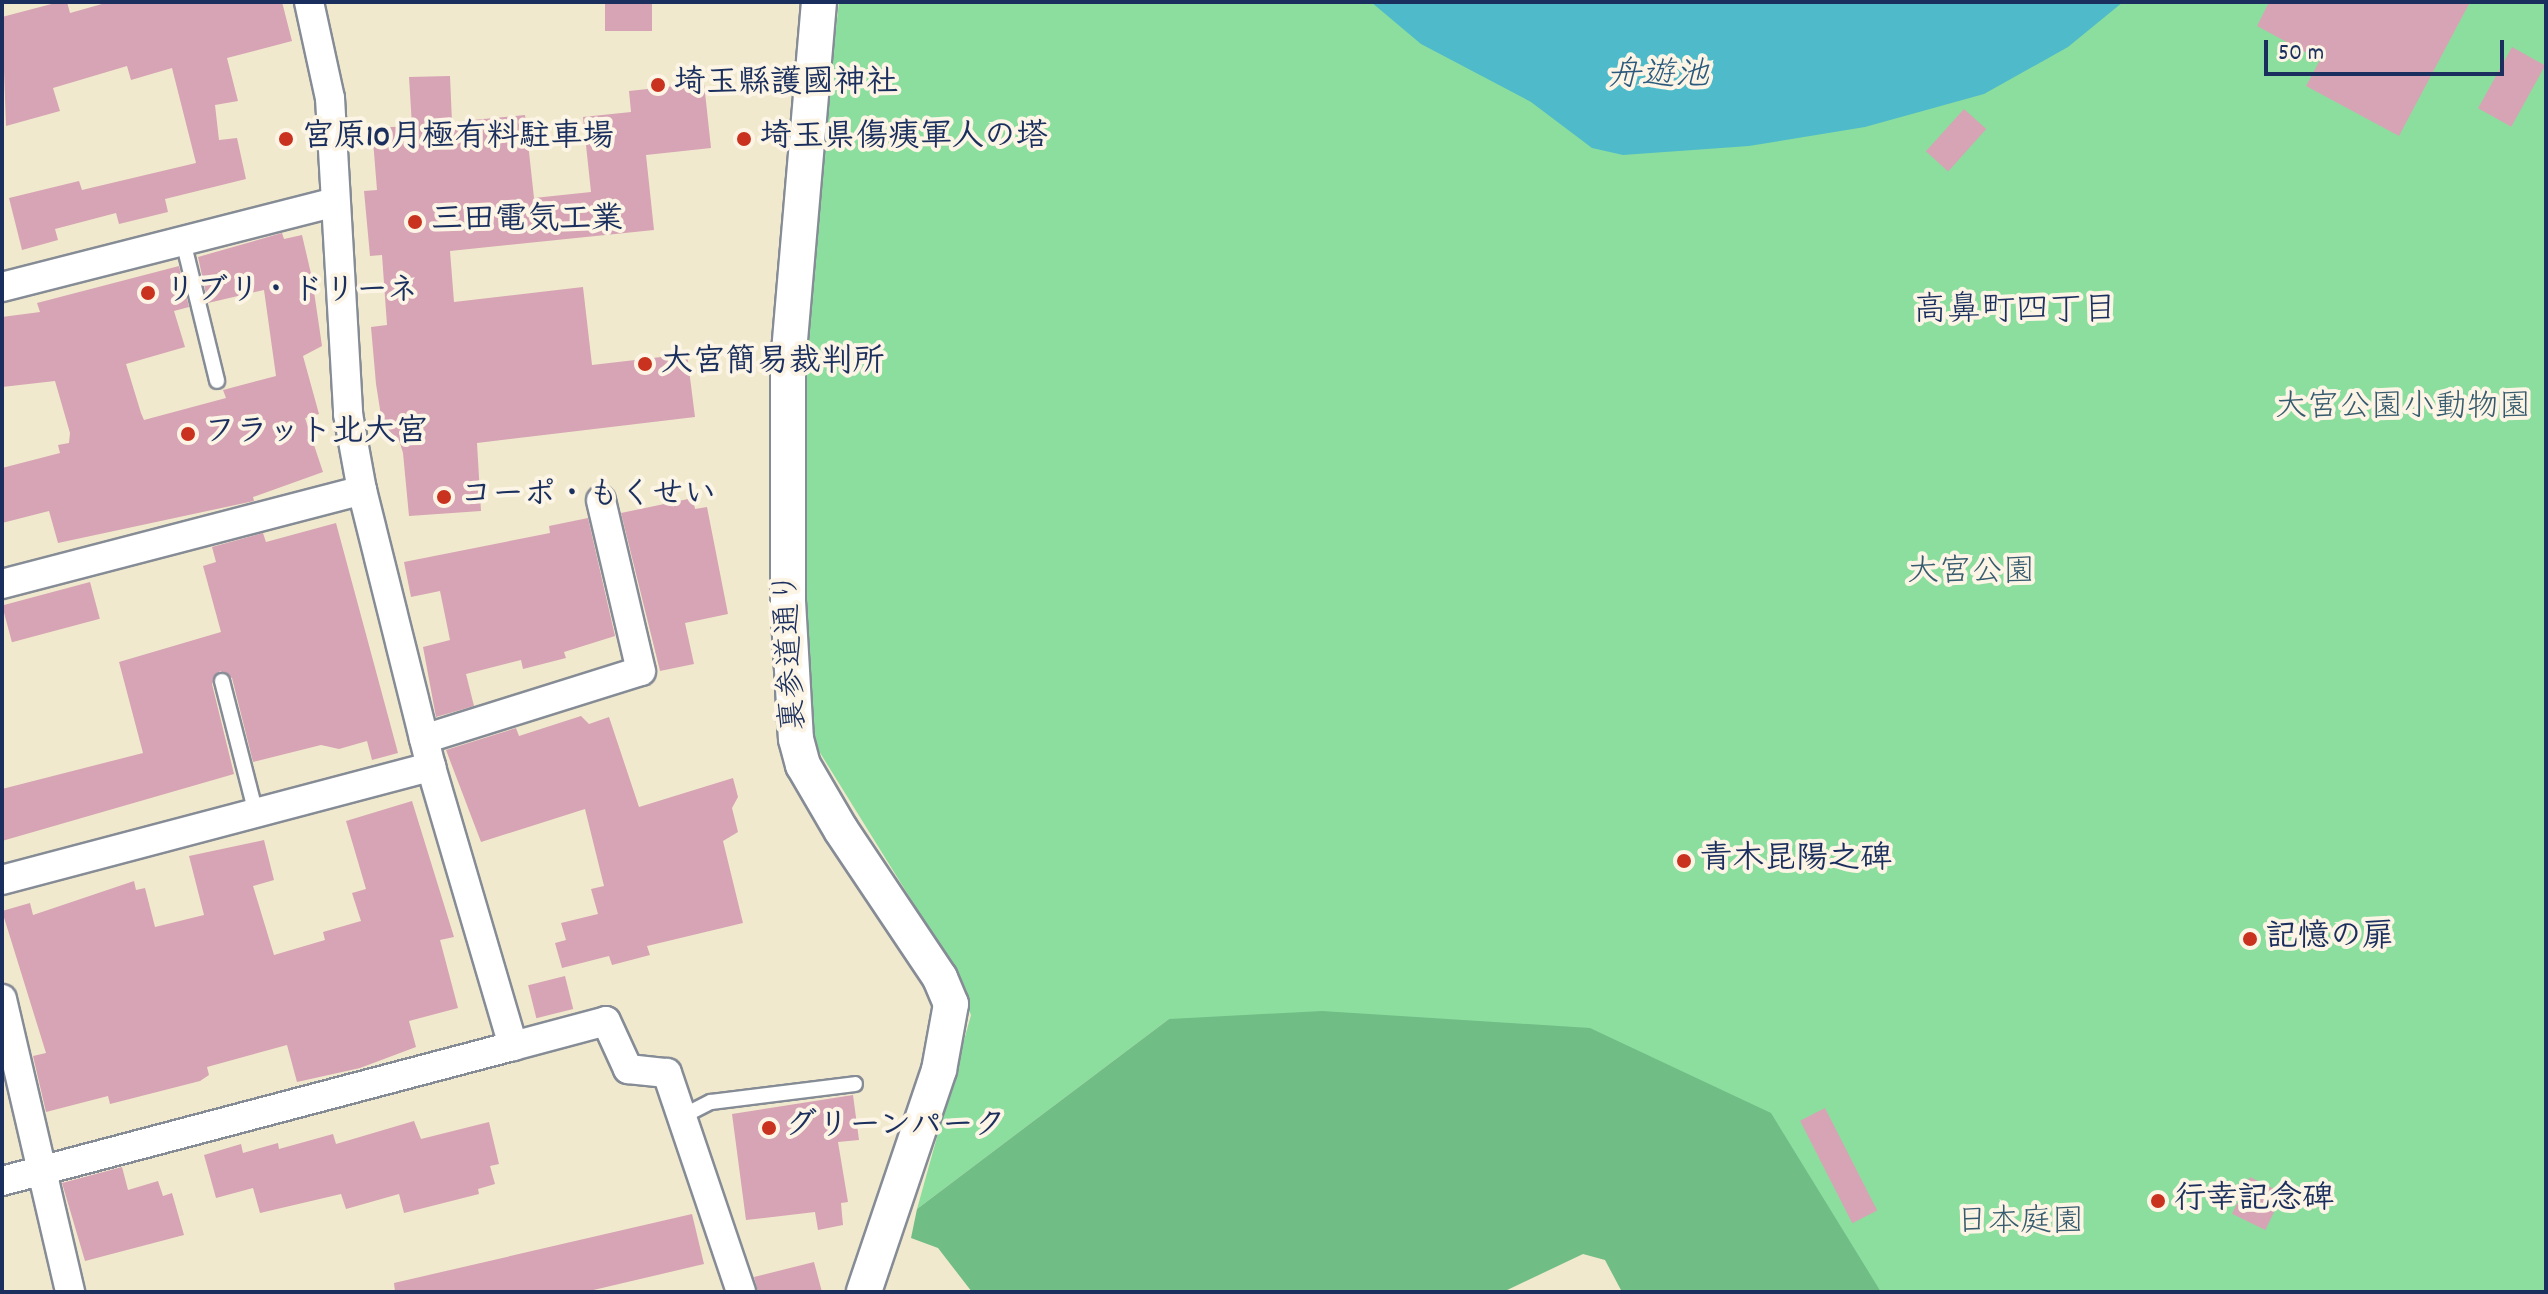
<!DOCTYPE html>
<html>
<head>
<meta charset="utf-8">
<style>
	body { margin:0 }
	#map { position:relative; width:2548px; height:1294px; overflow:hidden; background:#f1e9cd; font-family:Dekko,"Klee One",sans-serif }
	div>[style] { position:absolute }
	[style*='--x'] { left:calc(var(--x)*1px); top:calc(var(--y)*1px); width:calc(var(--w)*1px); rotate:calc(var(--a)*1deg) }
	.green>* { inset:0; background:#8cde9f }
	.forest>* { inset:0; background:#71bd86 }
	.water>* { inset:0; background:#4fbbca }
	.building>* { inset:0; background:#d6a4b4; transform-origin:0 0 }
	.roads { filter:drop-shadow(2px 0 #868c96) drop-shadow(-2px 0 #868c96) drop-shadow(0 2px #868c96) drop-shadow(0 -2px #868c96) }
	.service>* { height:14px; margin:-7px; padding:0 7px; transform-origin:7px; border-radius:7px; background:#fff }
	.minor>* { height:28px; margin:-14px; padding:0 14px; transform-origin:14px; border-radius:14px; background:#fff }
	.tertiary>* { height:34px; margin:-17px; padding:0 17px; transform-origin:17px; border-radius:17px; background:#fff }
	.dots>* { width:22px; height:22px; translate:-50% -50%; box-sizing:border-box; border:4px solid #fcf5e5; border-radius:50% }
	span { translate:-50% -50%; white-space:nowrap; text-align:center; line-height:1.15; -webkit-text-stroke:8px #fcf5e5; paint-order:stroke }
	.poi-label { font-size:32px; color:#1b2f5e; font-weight:700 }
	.left { translate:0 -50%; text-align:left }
	.park-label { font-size:32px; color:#375b6e }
	.street-label { font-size:32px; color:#1b2f5e }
	.water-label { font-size:34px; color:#2b597e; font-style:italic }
	.neighbourhood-label { font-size:34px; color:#1b2f5e }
	.frame { position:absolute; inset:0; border:4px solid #1b2f5e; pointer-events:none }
	.scale { position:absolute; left:2264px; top:40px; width:240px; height:36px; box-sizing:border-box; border:4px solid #1b2f5e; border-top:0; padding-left:10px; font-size:24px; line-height:28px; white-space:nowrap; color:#1b2f5e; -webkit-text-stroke:6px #fcf5e5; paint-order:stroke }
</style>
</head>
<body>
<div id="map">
	<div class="green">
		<div style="clip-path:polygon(839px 2px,2546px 2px,2546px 1292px,1881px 1292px,1845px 1241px,1169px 1019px,917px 1209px,971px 1015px,943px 951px,809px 735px,798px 361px)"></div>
	</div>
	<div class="forest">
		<div style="clip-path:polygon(1322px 1011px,1590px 1028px,1771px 1113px,1881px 1292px,1622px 1292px,1605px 1260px,1583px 1254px,1503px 1292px,972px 1292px,938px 1248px,911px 1238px,917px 1209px,1169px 1019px)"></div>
	</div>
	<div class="water">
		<div style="clip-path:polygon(1371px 2px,2123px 2px,2068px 47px,1984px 94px,1865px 127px,1749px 146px,1623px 155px,1592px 148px,1531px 102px,1421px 44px)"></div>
	</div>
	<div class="building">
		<div style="clip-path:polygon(59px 2px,67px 2px,70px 13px,109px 2px,282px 2px,292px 41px,227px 58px,238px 101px,215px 105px,219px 140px,237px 138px,246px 179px,165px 199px,168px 212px,119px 224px,116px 213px,55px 229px,58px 240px,22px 250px,9px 198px,79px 181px,82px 190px,196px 163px,172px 68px,131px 80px,127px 66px,53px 88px,60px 111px,6px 126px,2px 17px)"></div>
		<div style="left:605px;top:2px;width:47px;height:29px"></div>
		<div style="clip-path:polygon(2269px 2px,2470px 2px,2399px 136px,2306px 86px,2320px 60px,2257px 26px)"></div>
		<div style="left:2512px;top:47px;width:38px;height:70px;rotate:29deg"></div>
		<div style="clip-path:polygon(450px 76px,452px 122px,525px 115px,534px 198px,591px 192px,583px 117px,631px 112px,629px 91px,704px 83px,711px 148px,646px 155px,654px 230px,450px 251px,454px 302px,583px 287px,592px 365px,687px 354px,695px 417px,477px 443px,481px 511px,409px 516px,403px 453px,399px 440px,385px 441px,376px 384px,371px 327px,387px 325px,382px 255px,370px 256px,364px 191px,377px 190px,372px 128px,412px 126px,409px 77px)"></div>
		<div style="left:1964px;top:109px;width:30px;height:57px;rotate:42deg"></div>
		<div style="clip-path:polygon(282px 233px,284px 239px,302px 235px,312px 278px,322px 346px,303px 356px,319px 414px,305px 418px,323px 472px,253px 497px,254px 501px,58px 543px,49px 511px,2px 523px,2px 468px,60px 453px,58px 445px,69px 443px,70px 433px,55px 381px,2px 387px,2px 317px,40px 312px,37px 303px,179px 266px,189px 307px,174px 311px,185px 347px,126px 364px,141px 413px,144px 420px,226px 398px,223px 390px,276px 376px,264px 290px,208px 303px,198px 257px)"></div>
		<div style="clip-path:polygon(693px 498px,695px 509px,707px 507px,728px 614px,685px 623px,694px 664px,660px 671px,621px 513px)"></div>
		<div style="clip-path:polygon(588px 518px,615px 636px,564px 652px,566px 658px,523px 669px,521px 660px,466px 674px,474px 706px,436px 717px,423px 647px,450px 640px,440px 591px,411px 597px,404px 562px,550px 533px,549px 526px)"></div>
		<div style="clip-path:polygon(336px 523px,398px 753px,372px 760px,367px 741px,339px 749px,321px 745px,253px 762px,232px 678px,220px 671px,212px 684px,234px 774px,2px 841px,2px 789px,143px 753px,119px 662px,221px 632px,203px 566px,216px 562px,212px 547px,263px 533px,266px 542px)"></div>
		<div style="left:90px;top:582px;width:38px;height:91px;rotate:75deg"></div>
		<div style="clip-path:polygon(581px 716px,589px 724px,609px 717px,639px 807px,733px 778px,738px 797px,732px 808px,738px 832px,723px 841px,743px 923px,647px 946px,650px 955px,612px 965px,609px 956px,562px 968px,555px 943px,566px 940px,561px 923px,598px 914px,591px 889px,604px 886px,585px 809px,481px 842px,446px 750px,516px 728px,519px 736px)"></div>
		<div style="clip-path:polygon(412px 801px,454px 937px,440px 940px,458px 1008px,409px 1021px,416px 1047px,360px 1068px,297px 1082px,287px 1045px,207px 1067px,209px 1075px,200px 1081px,110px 1104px,108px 1096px,46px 1112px,33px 1056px,46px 1053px,2px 911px,30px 903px,33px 915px,134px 881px,136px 890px,145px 888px,155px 927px,204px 915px,189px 856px,264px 840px,274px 880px,253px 886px,274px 955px,325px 940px,323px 932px,361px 921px,352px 893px,366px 889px,346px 821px)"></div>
		<div style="left:565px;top:976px;width:34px;height:38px;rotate:76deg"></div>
		<div style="clip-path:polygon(853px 1095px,859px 1140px,838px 1142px,848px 1202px,841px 1203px,843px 1225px,818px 1230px,815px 1212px,746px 1220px,732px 1114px)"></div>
		<div style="left:1825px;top:1108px;width:115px;height:28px;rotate:63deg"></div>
		<div style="clip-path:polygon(414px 1121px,421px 1139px,489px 1122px,499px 1164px,490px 1166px,495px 1184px,478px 1189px,479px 1194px,404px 1213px,399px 1194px,346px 1209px,341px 1194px,260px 1213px,253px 1188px,216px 1198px,204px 1155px,241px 1144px,243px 1153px,278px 1143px,279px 1149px,333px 1134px,336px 1144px)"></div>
		<div style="clip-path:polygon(122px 1167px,128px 1190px,158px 1181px,163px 1196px,172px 1193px,184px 1235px,85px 1261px,62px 1183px)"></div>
		<div style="left:2250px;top:1177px;width:37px;height:41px;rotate:26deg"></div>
		<div style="clip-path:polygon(692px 1214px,704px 1264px,585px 1292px,395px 1292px,394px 1283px)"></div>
		<div style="clip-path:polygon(814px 1262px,822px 1292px,758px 1292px,754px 1277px)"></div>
	</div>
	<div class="roads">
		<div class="service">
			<div style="--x:183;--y:241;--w:144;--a:76.3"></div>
			<div style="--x:222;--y:681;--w:136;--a:75.6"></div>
			<div style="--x:685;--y:1115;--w:29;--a:-27"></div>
			<div style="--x:711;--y:1102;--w:145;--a:-7.1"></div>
		</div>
		<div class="minor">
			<div style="--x:309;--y:2;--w:98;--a:77.7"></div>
			<div style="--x:330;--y:98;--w:317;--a:86.7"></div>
			<div style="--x:348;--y:414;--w:77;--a:79.6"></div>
			<div style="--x:362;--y:490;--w:285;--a:76"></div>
			<div style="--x:431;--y:767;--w:291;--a:73.6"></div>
			<div style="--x:513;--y:1046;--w:96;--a:-15"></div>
			<div style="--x:606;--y:1021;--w:53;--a:65.4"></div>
			<div style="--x:628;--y:1069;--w:39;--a:6"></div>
			<div style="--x:667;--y:1073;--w:231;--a:71.3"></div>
			<div style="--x:2;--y:287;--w:341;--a:-14.3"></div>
			<div style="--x:2;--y:584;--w:372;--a:-14.6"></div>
			<div style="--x:424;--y:739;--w:227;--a:-17.4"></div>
			<div style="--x:641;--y:671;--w:175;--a:-103.2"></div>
			<div style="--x:2;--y:880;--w:444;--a:-14.8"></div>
			<div style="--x:2;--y:999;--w:301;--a:76.9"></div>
			<div style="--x:2;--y:1181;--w:529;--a:-14.8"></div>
		</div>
		<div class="tertiary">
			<div style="--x:819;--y:2;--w:361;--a:94.9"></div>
			<div style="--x:788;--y:362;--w:239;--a:90"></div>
			<div style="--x:788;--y:601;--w:138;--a:86.7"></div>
			<div style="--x:796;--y:739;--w:27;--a:75"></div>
			<div style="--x:803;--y:765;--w:75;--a:59.7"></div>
			<div style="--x:841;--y:830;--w:178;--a:56.2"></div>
			<div style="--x:940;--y:978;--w:28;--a:67"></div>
			<div style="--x:951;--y:1004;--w:67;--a:100.3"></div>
			<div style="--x:939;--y:1070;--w:234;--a:108.7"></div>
		</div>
	</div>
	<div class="dots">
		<div style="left:658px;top:85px;background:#c8321e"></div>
		<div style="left:286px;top:139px;background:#c8321e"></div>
		<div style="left:744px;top:139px;background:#c8321e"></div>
		<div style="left:415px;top:222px;background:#c8321e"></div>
		<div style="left:148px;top:293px;background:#c8321e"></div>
		<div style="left:645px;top:364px;background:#c8321e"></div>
		<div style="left:188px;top:434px;background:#c8321e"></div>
		<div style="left:444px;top:497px;background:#c8321e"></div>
		<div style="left:1684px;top:861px;background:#c8321e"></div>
		<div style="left:2250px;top:939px;background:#c8321e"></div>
		<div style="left:769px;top:1128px;background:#c8321e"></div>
		<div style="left:2158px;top:1201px;background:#c8321e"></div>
	</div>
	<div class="poi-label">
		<span class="left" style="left:674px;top:85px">埼玉縣護國神社</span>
		<span class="left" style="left:302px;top:139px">宮原10月極有料駐車場</span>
		<span class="left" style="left:760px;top:139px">埼玉県傷痍軍人の塔</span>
		<span class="left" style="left:431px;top:222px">三田電気工業</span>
		<span class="left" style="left:164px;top:293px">リブリ・ドリーネ</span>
		<span class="left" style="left:661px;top:364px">大宮簡易裁判所</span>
		<span class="left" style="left:204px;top:434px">フラット北大宮</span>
		<span class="left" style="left:460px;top:497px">コーポ・もくせい</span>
		<span class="left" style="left:1700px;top:861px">青木昆陽之碑</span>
		<span class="left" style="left:2266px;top:939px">記憶の扉</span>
		<span class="left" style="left:785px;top:1128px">グリーンパーク</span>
		<span class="left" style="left:2174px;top:1201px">行幸記念碑</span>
	</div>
	<div class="park-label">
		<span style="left:2403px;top:409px">大宮公園小動物園</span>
		<span style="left:1971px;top:574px">大宮公園</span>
		<span style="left:2020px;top:1224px">日本庭園</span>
	</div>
	<div class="street-label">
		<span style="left:793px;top:651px;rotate:-93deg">裏参道通り</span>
	</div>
	<div class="water-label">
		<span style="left:1658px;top:78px">舟遊池</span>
	</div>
	<div class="neighbourhood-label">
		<span style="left:2015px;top:313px">高鼻町四丁目</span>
	</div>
	<div class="frame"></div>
	<div class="scale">50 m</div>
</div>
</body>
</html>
